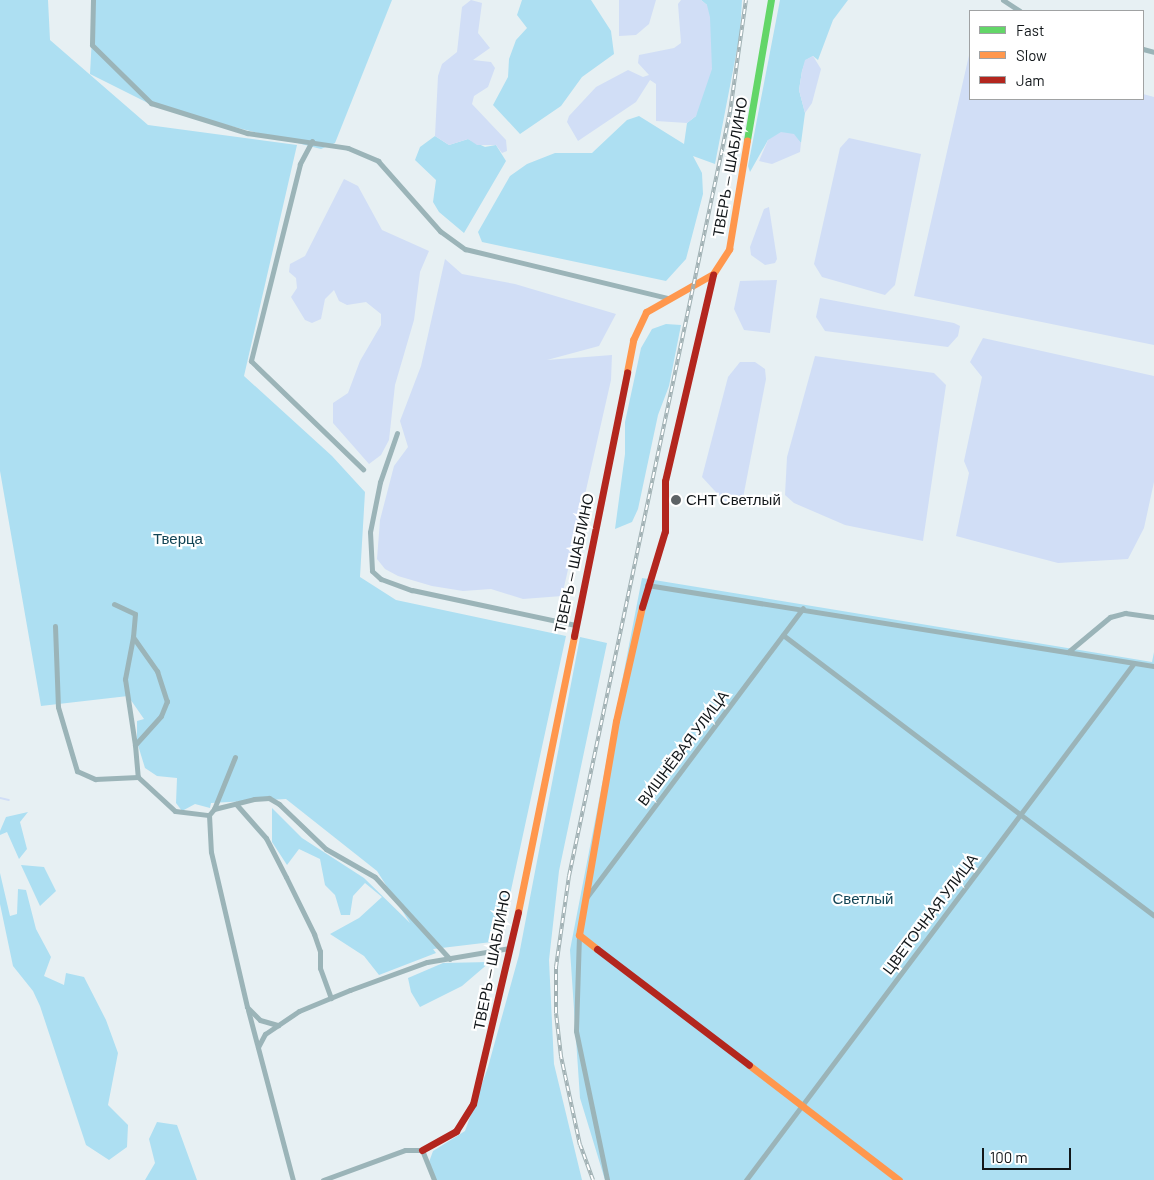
<!DOCTYPE html>
<html>
<head>
<meta charset="utf-8">
<style>
	body { margin:0 }
	#map { position:relative; width:1154px; height:1180px; overflow:hidden; background:#e7f0f3; font-family:Barlow,sans-serif }
	div>[style] { position:absolute }
	[style*='--x'] { left:calc(var(--x)*1px); top:calc(var(--y)*1px); width:calc(var(--w)*1px); rotate:calc(var(--a)*1deg) }
	.green>* { inset:0; background:#addff2 }
	.water>* { inset:0; background:#d1def6 }
	.stream>* { height:2px; margin:-1px; padding:0 1px; transform-origin:1px; border-radius:1px; background:#d1def6 }
	.street>* { height:5px; margin:-2.5px; padding:0 2.5px; transform-origin:2.5px; border-radius:2.5px; background:#9bb4b8 }
	.fast>* { height:7px; margin:-3.5px; padding:0 3.5px; transform-origin:3.5px; border-radius:3.5px; background:#63d668 }
	.slow>* { height:7px; margin:-3.5px; padding:0 3.5px; transform-origin:3.5px; border-radius:3.5px; background:#ff974d }
	.jam>* { height:7px; margin:-3.5px; padding:0 3.5px; transform-origin:3.5px; border-radius:3.5px; background:#b3261e }
	.rail>* { height:4px; margin-top:-2px; transform-origin:0; background:repeating-linear-gradient(90deg,#fff 0 5.5px,#a1b1b4 0 11px); box-sizing:border-box; border-block:1px solid #a1b1b4 }
	.dots>* { width:14px; height:14px; translate:-50% -50%; box-sizing:border-box; border:2px solid #fff; border-radius:50% }
	span { translate:-50% -50%; white-space:nowrap; text-align:center; line-height:1.15; -webkit-text-stroke:4.5px #fff; paint-order:stroke }
	.street-label { font-size:15px; color:#12171a }
	.poi-label { font-size:15px; color:#12171a }
	.left { translate:0 -50%; text-align:left }
	.park-label { font-size:15px; color:#124455 }
	.legend { position:absolute; left:969px; top:10px; width:175px; height:90px; box-sizing:border-box; background:#fff; border:1px solid #a0a2a3; margin:0; padding:6px 9px; list-style:none; font-size:15px; color:#12171a }
	.legend li { display:flex; align-items:center; gap:10px; height:25px }
	.legend b { width:25px; border:1px solid #a0a2a3 }
	.scale { position:absolute; left:982px; top:1148px; width:89px; height:22px; box-sizing:border-box; border:2px solid #12171a; border-top:0; padding-left:6px; font-size:15px; line-height:18px; white-space:nowrap; color:#12171a; -webkit-text-stroke:4px #fff; paint-order:stroke }
</style>
</head>
<body>
<div id="map">
	<div class="green">
		<div style="clip-path:polygon(0 0,48px 0,50px 40px,148px 125px,297px 145px,244px 376px,332px 456px,365px 492px,360px 577px,396px 600px,566px 636px,500px 941px,433px 949px,436px 953px,379px 975px,364px 956px,330px 934px,359px 918px,382px 897px,365px 883px,353px 896px,350px 915px,341px 915px,335px 895px,325px 885px,320px 859px,299px 849px,287px 865px,272px 842px,272px 808px,302px 838px,364px 878px,410px 923px,377px 871px,286px 799px,211px 803px,210px 808px,195px 804px,182px 811px,176px 803px,177px 778px,157px 776px,145px 768px,137px 742px,137px 721px,144px 719px,128px 696px,41px 706px,0 471px)"></div>
		<div style="clip-path:polygon(94px 0,392px 0,335px 143px,321px 149px,156px 107px,90px 74px)"></div>
		<div style="clip-path:polygon(522px 0,591px 0,611px 31px,614px 54px,582px 77px,561px 106px,520px 134px,493px 105px,508px 77px,509px 59px,516px 40px,527px 28px,517px 15px)"></div>
		<div style="clip-path:polygon(701px 0,742px 0,740px 34px,715px 164px,693px 156px,702px 173px,703px 194px,686px 259px,666px 281px,482px 242px,478px 232px,510px 176px,527px 164px,555px 153px,592px 153px,627px 120px,639px 116px,684px 144px,687px 123px,696px 116px,707px 5px)"></div>
		<div style="clip-path:polygon(780px 0,848px 0,833px 20px,818px 60px,813px 56px,806px 60px,802px 71px,799px 90px,805px 113px,801px 143px,795px 137px,768px 140px,750px 172px,748px 166px)"></div>
		<div style="clip-path:polygon(435px 136px,449px 145px,468px 139px,485px 147px,496px 145px,506px 161px,464px 233px,439px 212px,433px 202px,436px 180px,415px 160px,420px 147px)"></div>
		<div style="clip-path:polygon(666px 324px,681px 325px,669px 386px,658px 415px,638px 509px,632px 522px,615px 529px,625px 454px,625px 422px,641px 348px,652px 329px)"></div>
		<div style="clip-path:polygon(642px 578px,1152px 662px,1154px 652px,1154px 1180px,605px 1180px,580px 1098px,570px 950px)"></div>
		<div style="clip-path:polygon(580px 637px,607px 643px,559px 871px,549px 960px,554px 1064px,582px 1180px,435px 1180px,429px 1162px,433px 1151px,465px 1131px,488px 1067px,519px 955px)"></div>
		<div style="clip-path:polygon(28px 812px,20px 822px,27px 849px,19px 859px,7px 832px,0 835px,0 831px,6px 817px)"></div>
		<div style="clip-path:polygon(21px 865px,44px 867px,56px 891px,40px 906px)"></div>
		<div style="clip-path:polygon(0 873px,10px 916px,17px 914px,18px 889px,26px 890px,36px 929px,51px 957px,44px 976px,64px 985px,66px 973px,84px 977px,106px 1020px,118px 1053px,108px 1105px,128px 1125px,127px 1147px,109px 1160px,86px 1145px,40px 1006px,33px 991px,13px 966px,0 904px)"></div>
		<div style="clip-path:polygon(490px 962px,462px 986px,420px 1007px,411px 992px,408px 978px,443px 963px)"></div>
		<div style="clip-path:polygon(157px 1122px,177px 1125px,197px 1180px,145px 1180px,155px 1163px,149px 1139px)"></div>
	</div>
	<div class="water">
		<div style="clip-path:polygon(471px 0,482px 3px,478px 33px,490px 48px,473px 60px,491px 62px,495px 68px,488px 87px,474px 96px,472px 104px,506px 140px,507px 151px,502px 153px,496px 145px,477px 145px,468px 139px,449px 145px,435px 136px,438px 76px,442px 64px,457px 52px,462px 7px)"></div>
		<div style="clip-path:polygon(619px 0,656px 0,649px 24px,636px 35px,619px 36px)"></div>
		<div style="clip-path:polygon(681px 0,701px 0,707px 5px,710px 17px,712px 69px,696px 116px,687px 123px,656px 121px,656px 84px,650px 80px,636px 102px,578px 141px,567px 122px,569px 116px,596px 87px,628px 70px,643px 77px,649px 75px,638px 63px,639px 55px,674px 48px,681px 43px,678px 4px)"></div>
		<div style="clip-path:polygon(970px 51px,970px 99px,1143px 99px,1143px 94px,1154px 97px,1154px 345px,914px 296px)"></div>
		<div style="clip-path:polygon(813px 56px,821px 69px,812px 103px,805px 113px,799px 90px,802px 71px,805px 60px)"></div>
		<div style="clip-path:polygon(781px 132px,794px 134px,801px 143px,800px 152px,772px 164px,759px 161px,768px 140px)"></div>
		<div style="clip-path:polygon(849px 138px,921px 154px,895px 285px,885px 295px,822px 277px,814px 264px,840px 148px)"></div>
		<div style="clip-path:polygon(344px 179px,358px 186px,382px 230px,429px 251px,420px 272px,414px 320px,395px 385px,389px 440px,381px 455px,369px 464px,333px 423px,333px 403px,348px 393px,360px 361px,381px 325px,381px 314px,366px 302px,347px 305px,339px 301px,334px 290px,325px 299px,321px 319px,312px 323px,305px 320px,291px 297px,297px 288px,296px 278px,289px 272px,290px 264px,305px 256px)"></div>
		<div style="clip-path:polygon(769px 207px,777px 259px,775px 263px,765px 265px,751px 255px,750px 247px,764px 209px)"></div>
		<div style="clip-path:polygon(445px 259px,462px 274px,515px 284px,616px 314px,599px 346px,547px 360px,612px 355px,611px 380px,562px 596px,523px 599px,491px 589px,463px 591px,432px 586px,398px 576px,385px 569px,377px 559px,380px 520px,394px 466px,408px 447px,400px 421px,421px 366px)"></div>
		<div style="clip-path:polygon(777px 280px,770px 333px,744px 330px,734px 309px,740px 281px)"></div>
		<div style="clip-path:polygon(820px 298px,954px 323px,960px 326px,958px 336px,948px 347px,825px 331px,816px 317px)"></div>
		<div style="clip-path:polygon(983px 338px,1154px 376px,1154px 482px,1144px 528px,1128px 559px,1058px 563px,956px 536px,969px 473px,964px 461px,982px 377px,970px 362px)"></div>
		<div style="clip-path:polygon(815px 356px,934px 373px,946px 385px,923px 541px,845px 525px,794px 503px,785px 495px,787px 457px)"></div>
		<div style="clip-path:polygon(740px 362px,755px 362px,765px 369px,766px 379px,742px 503px,725px 502px,702px 477px,728px 377px)"></div>
	</div>
	<div class="stream">
		<div style="--x:0;--y:798;--w:9;--a:13"></div>
	</div>
	<div class="street">
		<div style="--x:93;--y:0;--w:45;--a:91.3"></div>
		<div style="--x:92;--y:45;--w:83;--a:44.5"></div>
		<div style="--x:151;--y:103;--w:101;--a:17.4"></div>
		<div style="--x:247;--y:133;--w:102;--a:8.4"></div>
		<div style="--x:348;--y:148;--w:33;--a:23"></div>
		<div style="--x:378;--y:161;--w:94;--a:48.5"></div>
		<div style="--x:440;--y:231;--w:31;--a:36"></div>
		<div style="--x:465;--y:249;--w:209;--a:13.6"></div>
		<div style="--x:1003;--y:0;--w:20;--a:33"></div>
		<div style="--x:1143;--y:49;--w:11;--a:15"></div>
		<div style="--x:312;--y:141;--w:26;--a:118"></div>
		<div style="--x:300;--y:164;--w:203;--a:104"></div>
		<div style="--x:251;--y:361;--w:156;--a:44"></div>
		<div style="--x:397;--y:433;--w:52;--a:109.1"></div>
		<div style="--x:380;--y:482;--w:51;--a:101.3"></div>
		<div style="--x:370;--y:532;--w:39;--a:87"></div>
		<div style="--x:372;--y:571;--w:12;--a:42"></div>
		<div style="--x:381;--y:579;--w:33;--a:20"></div>
		<div style="--x:412;--y:590;--w:167;--a:12.1"></div>
		<div style="--x:647;--y:585;--w:513;--a:9.08"></div>
		<div style="--x:114;--y:604;--w:23;--a:25"></div>
		<div style="--x:135;--y:614;--w:23;--a:95"></div>
		<div style="--x:133;--y:637;--w:42;--a:54.8"></div>
		<div style="--x:157;--y:671;--w:32;--a:72"></div>
		<div style="--x:167;--y:701;--w:16;--a:112"></div>
		<div style="--x:161;--y:716;--w:39;--a:132"></div>
		<div style="--x:135;--y:745;--w:32;--a:85"></div>
		<div style="--x:138;--y:777;--w:50;--a:42.6"></div>
		<div style="--x:175;--y:811;--w:34;--a:7"></div>
		<div style="--x:209;--y:815;--w:8;--a:-50"></div>
		<div style="--x:55;--y:626;--w:81;--a:87.9"></div>
		<div style="--x:58;--y:707;--w:67;--a:73.5"></div>
		<div style="--x:77;--y:771;--w:20;--a:24"></div>
		<div style="--x:95;--y:779;--w:43;--a:-2.7"></div>
		<div style="--x:783;--y:635;--w:465;--a:37.1"></div>
		<div style="--x:133;--y:637;--w:43;--a:100.8"></div>
		<div style="--x:125;--y:679;--w:67;--a:81.4"></div>
		<div style="--x:1068;--y:652;--w:55;--a:-39.8"></div>
		<div style="--x:1110;--y:617;--w:16;--a:-15"></div>
		<div style="--x:1125;--y:613;--w:29;--a:8"></div>
		<div style="--x:235;--y:757;--w:56;--a:112"></div>
		<div style="--x:214;--y:809;--w:41;--a:-14"></div>
		<div style="--x:254;--y:799;--w:15;--a:-4"></div>
		<div style="--x:269;--y:798;--w:12;--a:31"></div>
		<div style="--x:279;--y:804;--w:65;--a:43.8"></div>
		<div style="--x:326;--y:849;--w:56;--a:29.7"></div>
		<div style="--x:375;--y:877;--w:111;--a:47.6"></div>
		<div style="--x:236;--y:804;--w:45;--a:48.6"></div>
		<div style="--x:266;--y:838;--w:44;--a:62.9"></div>
		<div style="--x:286;--y:877;--w:64;--a:63.8"></div>
		<div style="--x:314;--y:934;--w:18;--a:71"></div>
		<div style="--x:320;--y:951;--w:17;--a:90"></div>
		<div style="--x:320;--y:968;--w:32;--a:70"></div>
		<div style="--x:209;--y:815;--w:37;--a:87"></div>
		<div style="--x:211;--y:852;--w:159;--a:76.9"></div>
		<div style="--x:247;--y:1007;--w:18;--a:45"></div>
		<div style="--x:260;--y:1020;--w:19;--a:16"></div>
		<div style="--x:586;--y:898;--w:362;--a:-53.2"></div>
		<div style="--x:579;--y:935;--w:96;--a:91.8"></div>
		<div style="--x:576;--y:1031;--w:152;--a:78.2"></div>
		<div style="--x:248;--y:1010;--w:176;--a:75.2"></div>
		<div style="--x:258;--y:1047;--w:15;--a:-62"></div>
		<div style="--x:265;--y:1034;--w:41;--a:-34.1"></div>
		<div style="--x:299;--y:1011;--w:55;--a:-22.4"></div>
		<div style="--x:350;--y:990;--w:82;--a:-20"></div>
		<div style="--x:427;--y:962;--w:84;--a:-9.6"></div>
		<div style="--x:323;--y:1180;--w:87;--a:-20.1"></div>
		<div style="--x:405;--y:1150;--w:17;--a:0"></div>
		<div style="--x:422;--y:1150;--w:32;--a:68"></div>
		<div style="--x:746;--y:1180;--w:646;--a:-53.11"></div>
	</div>
	<div class="fast">
		<div style="--x:747;--y:140;--w:142;--a:-80.3"></div>
	</div>
	<div class="slow">
		<div style="--x:627;--y:372;--w:33;--a:-79"></div>
		<div style="--x:633;--y:340;--w:31;--a:-65"></div>
		<div style="--x:646;--y:312;--w:77;--a:-29.6"></div>
		<div style="--x:713;--y:274;--w:30;--a:-57"></div>
		<div style="--x:729;--y:249;--w:110;--a:-80.6"></div>
		<div style="--x:518;--y:912;--w:282;--a:-78.5"></div>
		<div style="--x:597;--y:949;--w:23;--a:-142"></div>
		<div style="--x:579;--y:935;--w:217;--a:-80.2"></div>
		<div style="--x:616;--y:721;--w:117;--a:-77.2"></div>
		<div style="--x:749;--y:1065;--w:189;--a:37.5"></div>
	</div>
	<div class="jam">
		<div style="--x:642;--y:607;--w:79;--a:-73.2"></div>
		<div style="--x:665;--y:531;--w:50;--a:-90"></div>
		<div style="--x:665;--y:481;--w:212;--a:-76.9"></div>
		<div style="--x:574;--y:636;--w:269;--a:-78.6"></div>
		<div style="--x:597;--y:949;--w:191;--a:37.3"></div>
		<div style="--x:422;--y:1150;--w:39;--a:-29"></div>
		<div style="--x:456;--y:1131;--w:32;--a:-58"></div>
		<div style="--x:473;--y:1104;--w:197;--a:-76.8"></div>
	</div>
	<div class="rail">
		<div style="--x:593;--y:1180;--w:37;--a:-110"></div>
		<div style="--x:580;--y:1145;--w:91;--a:-102.1"></div>
		<div style="--x:561;--y:1056;--w:43;--a:-96.6"></div>
		<div style="--x:556;--y:1013;--w:46;--a:-90"></div>
		<div style="--x:556;--y:967;--w:92;--a:-81.9"></div>
		<div style="--x:569;--y:876;--w:781;--a:-78.1"></div>
		<div style="--x:730;--y:112;--w:113;--a:-81.9"></div>
	</div>
	<div class="dots">
		<div style="left:676px;top:500px;background:#5d6366"></div>
	</div>
	<div class="street-label">
		<span style="left:730px;top:167px;rotate:-80deg">ТВЕРЬ — ШАБЛИНО</span>
		<span style="left:574px;top:563px;rotate:-78deg">ТВЕРЬ — ШАБЛИНО</span>
		<span style="left:683px;top:748px;rotate:-53deg">ВИШНЁВАЯ УЛИЦА</span>
		<span style="left:930px;top:914px;rotate:-53deg">ЦВЕТОЧНАЯ УЛИЦА</span>
		<span style="left:492px;top:960px;rotate:-79deg">ТВЕРЬ — ШАБЛИНО</span>
	</div>
	<div class="poi-label">
		<span class="left" style="left:686px;top:500px">СНТ Светлый</span>
	</div>
	<div class="park-label">
		<span style="left:178px;top:539px">Тверца</span>
		<span style="left:863px;top:899px">Светлый</span>
	</div>
	<ul class="legend">
	<li><b style="height:6px;background:#63d668"></b>Fast</li>
	<li><b style="height:6px;background:#ff974d"></b>Slow</li>
	<li><b style="height:6px;background:#b3261e"></b>Jam</li>
	</ul>
	<div class="scale">100 m</div>
</div>
</body>
</html>
